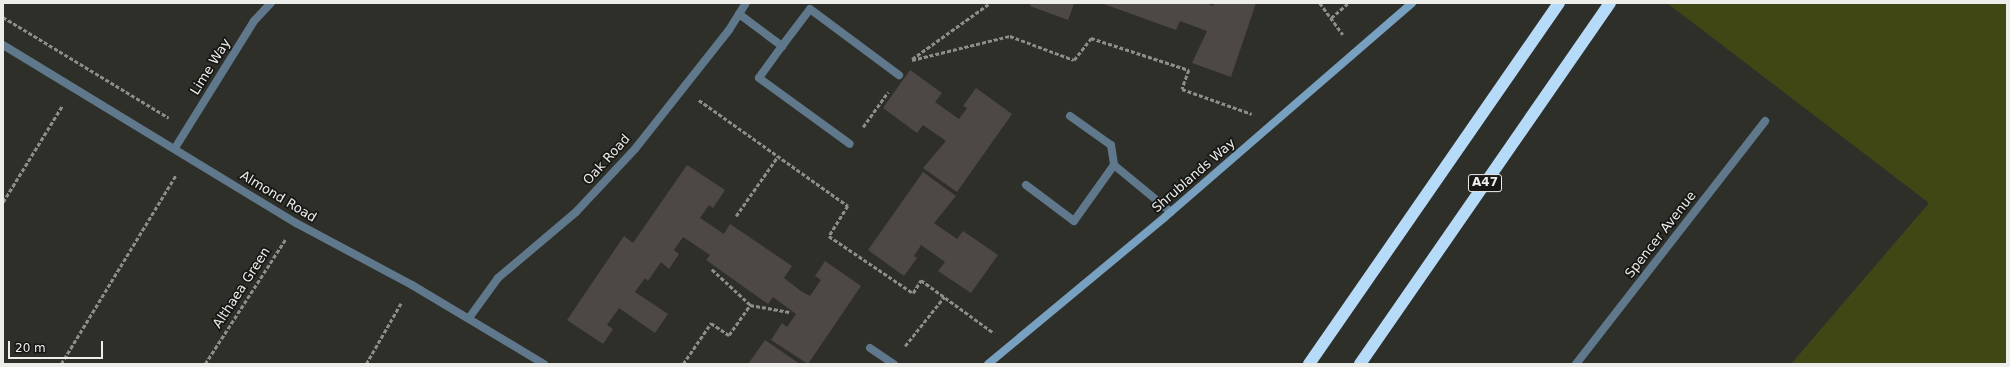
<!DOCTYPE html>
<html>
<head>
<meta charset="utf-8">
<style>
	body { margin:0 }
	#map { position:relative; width:2010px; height:367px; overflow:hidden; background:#2f2f2a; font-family:"DejaVu Sans",sans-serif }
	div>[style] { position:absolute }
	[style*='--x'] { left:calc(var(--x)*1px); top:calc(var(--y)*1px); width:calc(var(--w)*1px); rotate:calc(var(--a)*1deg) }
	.green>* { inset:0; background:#414615 }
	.building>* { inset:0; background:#4d4745 }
	.path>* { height:2.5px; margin-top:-1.25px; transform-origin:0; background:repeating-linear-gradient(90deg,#8d8d89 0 4px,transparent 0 6px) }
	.lane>* { height:8px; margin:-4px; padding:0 4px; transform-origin:4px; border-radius:4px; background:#5f788c }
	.street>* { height:8px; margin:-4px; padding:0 4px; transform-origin:4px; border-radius:4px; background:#5f788c }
	.secondary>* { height:8px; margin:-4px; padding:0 4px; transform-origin:4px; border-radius:4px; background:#78a1c1 }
	.highway>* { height:12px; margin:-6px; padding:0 6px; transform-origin:6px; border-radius:6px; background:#b6dbf9 }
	span { translate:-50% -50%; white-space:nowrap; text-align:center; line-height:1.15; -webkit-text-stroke:3.5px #171715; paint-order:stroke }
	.shield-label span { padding:1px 3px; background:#171715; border:1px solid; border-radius:3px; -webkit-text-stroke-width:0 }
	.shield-label { font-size:12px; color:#ededea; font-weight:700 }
	.street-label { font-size:13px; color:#ededea }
	.frame { position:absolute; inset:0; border:4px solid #ededea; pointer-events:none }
	.scale { position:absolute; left:8px; top:341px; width:95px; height:18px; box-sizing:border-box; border:2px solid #ededea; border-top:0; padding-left:5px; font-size:12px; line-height:14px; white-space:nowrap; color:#ededea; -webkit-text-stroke:3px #171715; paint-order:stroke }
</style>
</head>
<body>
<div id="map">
	<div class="green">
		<div style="clip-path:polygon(1667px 3px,2007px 3px,2007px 364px,1791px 364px,1929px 203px)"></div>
	</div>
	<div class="building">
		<div style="clip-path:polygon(1031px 3px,1071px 3px,1074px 4px,1068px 20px,1030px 6px)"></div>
		<div style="clip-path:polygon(1101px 3px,1206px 3px,1213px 6px,1214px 3px,1256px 3px,1231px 77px,1192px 63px,1207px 31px,1180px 21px,1176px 30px)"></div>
		<div style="clip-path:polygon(910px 70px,942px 93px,935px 102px,959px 119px,967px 108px,963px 106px,976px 88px,1012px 114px,957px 192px,923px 168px,946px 141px,923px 125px,917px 133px,883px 108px)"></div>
		<div style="clip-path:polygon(687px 165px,725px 190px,713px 208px,709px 205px,700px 218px,724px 234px,730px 224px,792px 266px,784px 278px,801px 291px,810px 296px,821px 280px,815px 276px,825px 261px,861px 286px,808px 364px,771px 340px,782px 323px,787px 327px,796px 314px,773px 297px,768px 304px,706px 260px,710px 255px,683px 237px,674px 250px,679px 254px,669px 269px,661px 262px,648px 281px,645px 278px,635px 292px,668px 314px,655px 333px,619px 308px,607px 325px,613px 329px,603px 344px,567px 320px,624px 236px,633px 243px)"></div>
		<div style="clip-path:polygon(923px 172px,956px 196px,934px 223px,957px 239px,963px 231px,998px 255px,971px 293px,938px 271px,945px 262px,921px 245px,914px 256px,917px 258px,904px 276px,868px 250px)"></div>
		<div style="clip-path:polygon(765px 340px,800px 364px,748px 364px)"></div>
	</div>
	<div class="path">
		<div style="--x:1320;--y:3;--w:39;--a:54"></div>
		<div style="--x:3;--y:17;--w:194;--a:31.3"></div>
		<div style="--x:1331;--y:18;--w:23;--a:-41"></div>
		<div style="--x:912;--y:59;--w:96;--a:-35.7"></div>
		<div style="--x:912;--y:60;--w:101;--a:-13.8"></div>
		<div style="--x:1010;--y:36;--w:68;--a:20.6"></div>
		<div style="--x:1074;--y:60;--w:28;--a:-52"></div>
		<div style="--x:1091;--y:38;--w:103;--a:18.1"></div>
		<div style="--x:1189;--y:70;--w:20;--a:110"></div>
		<div style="--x:1182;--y:89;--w:74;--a:19.7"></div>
		<div style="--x:699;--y:100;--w:183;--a:35.4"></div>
		<div style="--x:848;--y:206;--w:36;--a:122"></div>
		<div style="--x:829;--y:236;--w:102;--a:34.2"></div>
		<div style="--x:913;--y:293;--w:15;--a:-58"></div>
		<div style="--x:921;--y:280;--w:90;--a:36"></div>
		<div style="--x:863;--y:127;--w:43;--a:-54.5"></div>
		<div style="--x:3;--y:202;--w:113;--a:-58.4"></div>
		<div style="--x:736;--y:216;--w:73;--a:-55"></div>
		<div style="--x:750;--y:305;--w:40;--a:10"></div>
		<div style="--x:905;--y:346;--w:63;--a:-51.5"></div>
		<div style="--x:61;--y:364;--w:221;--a:-58.7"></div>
		<div style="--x:205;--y:364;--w:148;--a:-57.2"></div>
		<div style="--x:366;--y:364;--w:70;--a:-60.2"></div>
		<div style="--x:683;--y:364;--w:50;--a:-55.7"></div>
		<div style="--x:711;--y:323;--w:22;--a:34"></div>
		<div style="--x:729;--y:335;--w:37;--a:-55"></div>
		<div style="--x:750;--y:305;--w:53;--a:-137.3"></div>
	</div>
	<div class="lane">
		<div style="--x:739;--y:14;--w:54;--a:36.7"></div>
		<div style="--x:782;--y:46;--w:39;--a:126"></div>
		<div style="--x:759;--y:78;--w:112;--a:36"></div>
		<div style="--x:782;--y:46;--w:46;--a:-52.9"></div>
		<div style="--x:810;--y:9;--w:111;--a:36.6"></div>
		<div style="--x:1070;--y:116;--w:50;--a:35.3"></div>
		<div style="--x:1111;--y:145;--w:20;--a:81"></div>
		<div style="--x:1114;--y:165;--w:74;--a:39.5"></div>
		<div style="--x:1026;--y:185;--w:60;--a:36.9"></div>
		<div style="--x:1074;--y:221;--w:69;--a:-54.5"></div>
		<div style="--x:870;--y:348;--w:29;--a:34"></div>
	</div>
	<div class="street">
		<div style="--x:3;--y:45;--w:343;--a:31.3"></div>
		<div style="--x:296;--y:223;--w:132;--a:28.1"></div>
		<div style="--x:412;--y:285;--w:154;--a:30.9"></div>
		<div style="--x:175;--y:148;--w:150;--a:-58.1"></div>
		<div style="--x:254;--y:21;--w:25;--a:-47"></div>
		<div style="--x:469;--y:318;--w:49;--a:-54.1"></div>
		<div style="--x:498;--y:278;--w:102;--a:-40.2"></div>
		<div style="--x:576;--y:212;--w:86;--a:-46.9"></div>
		<div style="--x:635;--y:149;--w:152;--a:-51.7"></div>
		<div style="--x:729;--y:30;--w:32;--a:-58"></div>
		<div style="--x:1576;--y:364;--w:308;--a:-52.1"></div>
	</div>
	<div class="secondary">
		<div style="--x:988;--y:364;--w:230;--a:-39.7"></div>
		<div style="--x:1165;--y:217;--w:327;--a:-40.9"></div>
	</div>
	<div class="highway">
		<div style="--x:1309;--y:364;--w:439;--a:-55.3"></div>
		<div style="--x:1360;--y:364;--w:439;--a:-55.3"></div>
	</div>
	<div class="shield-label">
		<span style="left:1485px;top:183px">A47</span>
	</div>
	<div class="street-label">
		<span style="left:211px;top:67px;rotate:-58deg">Lime Way</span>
		<span style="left:607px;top:160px;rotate:-48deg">Oak Road</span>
		<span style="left:1194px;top:176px;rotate:-41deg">Shrublands Way</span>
		<span style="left:278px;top:197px;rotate:31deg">Almond Road</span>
		<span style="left:1661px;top:235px;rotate:-52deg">Spencer Avenue</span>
		<span style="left:242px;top:288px;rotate:-57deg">Althaea Green</span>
	</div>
	<div class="frame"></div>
	<div class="scale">20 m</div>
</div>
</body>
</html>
